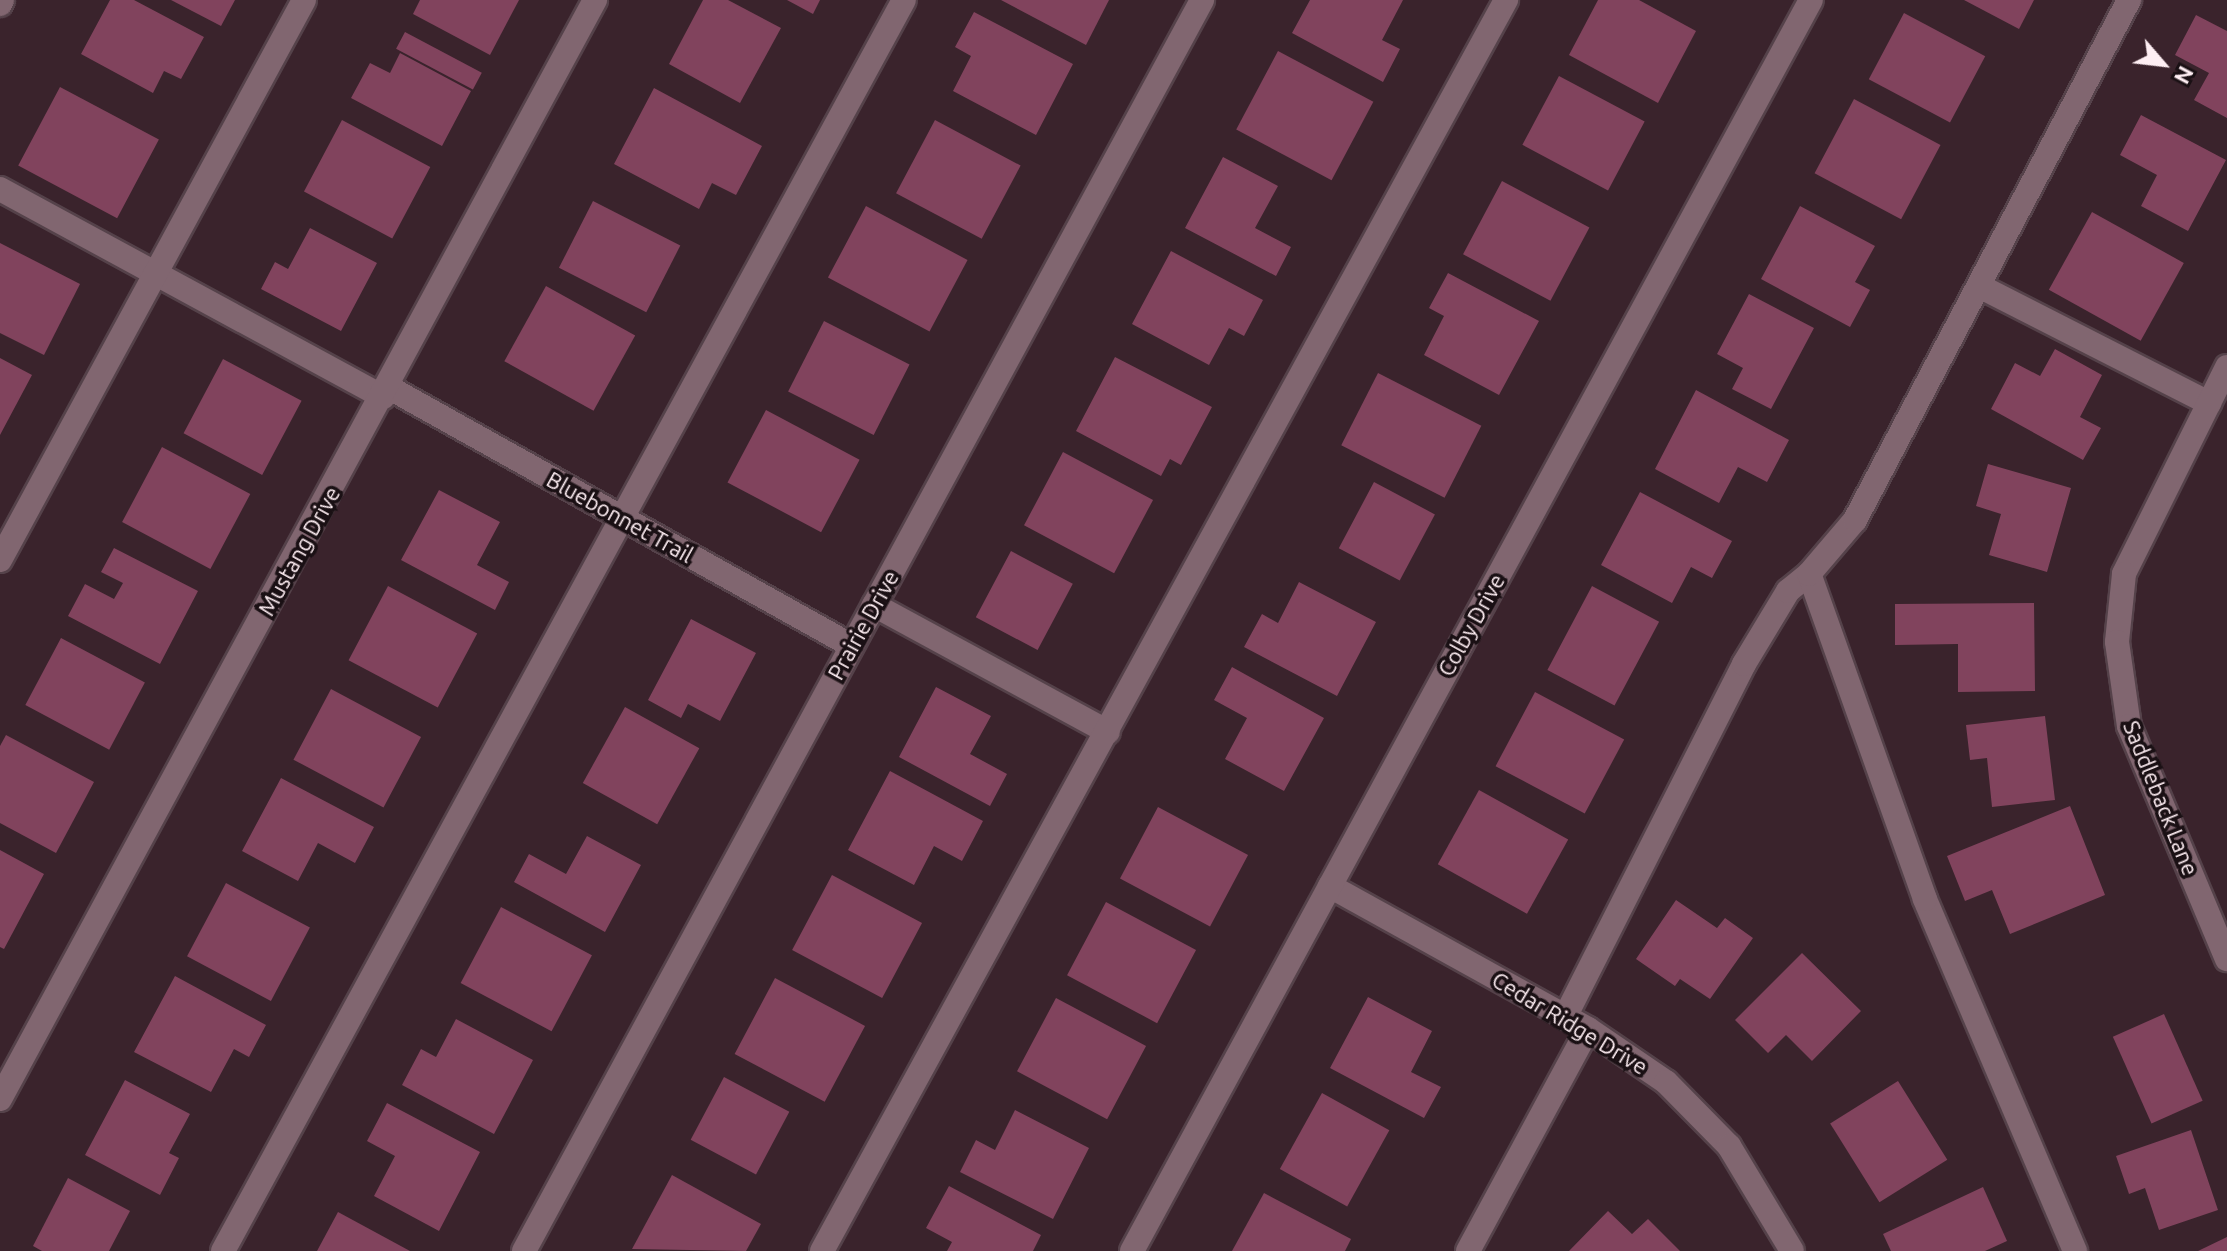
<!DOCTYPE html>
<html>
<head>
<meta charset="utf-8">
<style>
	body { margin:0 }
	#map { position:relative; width:2227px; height:1251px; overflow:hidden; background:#3a232c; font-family:Ubuntu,sans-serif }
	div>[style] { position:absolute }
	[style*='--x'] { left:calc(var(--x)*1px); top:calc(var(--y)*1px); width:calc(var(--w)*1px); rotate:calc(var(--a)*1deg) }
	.building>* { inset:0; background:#81435d; transform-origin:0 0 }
	.roads { filter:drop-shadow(2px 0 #55424a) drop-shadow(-2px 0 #55424a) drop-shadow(0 2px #55424a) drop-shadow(0 -2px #55424a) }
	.minor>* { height:24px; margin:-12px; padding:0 12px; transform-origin:12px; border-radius:12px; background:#816670 }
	span { translate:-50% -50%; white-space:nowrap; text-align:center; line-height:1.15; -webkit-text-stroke:7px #1a1014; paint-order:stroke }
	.street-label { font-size:22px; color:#feeef3 }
	.north { position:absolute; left:2123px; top:24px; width:80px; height:80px; -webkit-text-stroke:6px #1a1014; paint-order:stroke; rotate:118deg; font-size:22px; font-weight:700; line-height:32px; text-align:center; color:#feeef3 }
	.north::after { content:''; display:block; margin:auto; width:28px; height:36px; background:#feeef3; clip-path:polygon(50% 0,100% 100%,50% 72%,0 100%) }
</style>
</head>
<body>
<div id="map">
	<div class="building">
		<div style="clip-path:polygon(110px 0,134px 0,204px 37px,181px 79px,164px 71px,153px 93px,81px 54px)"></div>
		<div style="clip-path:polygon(171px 0,235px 0,221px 26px)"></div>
		<div style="clip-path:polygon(420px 0,519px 0,490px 55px,413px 14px)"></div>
		<div style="clip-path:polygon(703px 0,728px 0,781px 28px,740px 103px,669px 64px)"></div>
		<div style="clip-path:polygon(787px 0,820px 0,813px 14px)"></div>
		<div style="clip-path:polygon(1001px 0,1109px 0,1086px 45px)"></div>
		<div style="clip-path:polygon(1310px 0,1403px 0,1382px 40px,1400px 49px,1383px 82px,1292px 33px)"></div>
		<div style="clip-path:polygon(1598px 0,1639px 0,1696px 31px,1658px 103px,1569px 55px)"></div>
		<div style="clip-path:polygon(1964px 0,2034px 0,2019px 29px)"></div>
		<div style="clip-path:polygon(974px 12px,1073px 64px,1036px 135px,953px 91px,971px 56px,955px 47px)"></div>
		<div style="left:1904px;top:13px;width:92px;height:75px;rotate:28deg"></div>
		<div style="clip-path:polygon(2196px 15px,2227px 31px,2227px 118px,2194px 100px,2209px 73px,2175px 55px)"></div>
		<div style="left:405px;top:32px;width:87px;height:19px;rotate:28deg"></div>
		<div style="left:1278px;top:51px;width:108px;height:89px;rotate:28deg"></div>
		<div style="clip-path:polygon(400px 53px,471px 91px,442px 146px,351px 98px,370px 63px,390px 73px)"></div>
		<div style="left:1559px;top:76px;width:97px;height:78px;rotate:28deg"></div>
		<div style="left:60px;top:87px;width:112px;height:89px;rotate:28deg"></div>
		<div style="clip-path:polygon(654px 88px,762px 146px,736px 195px,712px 183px,699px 209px,614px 164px)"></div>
		<div style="left:1854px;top:99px;width:98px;height:84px;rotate:28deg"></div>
		<div style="clip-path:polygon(2141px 115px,2226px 160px,2188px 231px,2141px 206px,2157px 175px,2120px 155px)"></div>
		<div style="left:342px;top:120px;width:100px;height:81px;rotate:28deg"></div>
		<div style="left:935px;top:120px;width:97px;height:83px;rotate:28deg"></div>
		<div style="clip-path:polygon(1223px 157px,1278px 186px,1255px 228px,1291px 247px,1276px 276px,1185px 228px)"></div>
		<div style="left:1502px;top:181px;width:99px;height:83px;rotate:28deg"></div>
		<div style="left:593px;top:201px;width:98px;height:75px;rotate:27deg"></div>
		<div style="left:866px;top:206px;width:115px;height:81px;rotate:28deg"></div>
		<div style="clip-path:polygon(1800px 206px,1875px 246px,1855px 282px,1870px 290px,1850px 327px,1761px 279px)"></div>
		<div style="left:2092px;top:212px;width:105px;height:89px;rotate:29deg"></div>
		<div style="clip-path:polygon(310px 228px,377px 263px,341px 331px,261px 289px,275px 262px,288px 269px)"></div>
		<div style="clip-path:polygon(0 243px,80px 284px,44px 355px,0 333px)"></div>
		<div style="clip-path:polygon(1171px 251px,1263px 300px,1244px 336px,1229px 328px,1209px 365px,1132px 324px)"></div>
		<div style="clip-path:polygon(1448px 273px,1539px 321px,1499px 395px,1424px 355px,1444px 316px,1429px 308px)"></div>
		<div style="left:546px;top:286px;width:102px;height:86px;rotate:29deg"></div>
		<div style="clip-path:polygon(1749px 294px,1814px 328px,1771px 409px,1732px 389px,1743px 368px,1717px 354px)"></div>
		<div style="left:824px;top:321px;width:96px;height:79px;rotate:27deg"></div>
		<div style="clip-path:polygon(2055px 349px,2102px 375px,2080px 417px,2101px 428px,2083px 460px,1991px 409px,2015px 363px,2040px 376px)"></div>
		<div style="clip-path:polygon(1115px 357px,1212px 407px,1181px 465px,1170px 459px,1161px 476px,1076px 431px)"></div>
		<div style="clip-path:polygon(0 358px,32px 375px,0 435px)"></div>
		<div style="left:223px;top:359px;width:89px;height:84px;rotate:28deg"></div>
		<div style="left:1378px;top:373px;width:116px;height:81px;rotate:27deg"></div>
		<div style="clip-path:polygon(1696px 390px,1789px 440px,1767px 482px,1738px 467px,1719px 503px,1655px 469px)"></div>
		<div style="left:766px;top:410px;width:106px;height:82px;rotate:28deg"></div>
		<div style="left:162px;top:447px;width:100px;height:85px;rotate:28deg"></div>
		<div style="left:1063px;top:452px;width:102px;height:83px;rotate:28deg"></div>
		<div style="clip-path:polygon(1988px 464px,2071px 488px,2047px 572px,1989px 555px,2001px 514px,1976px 506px)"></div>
		<div style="left:1374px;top:482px;width:69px;height:75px;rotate:28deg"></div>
		<div style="clip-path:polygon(439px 490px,500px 522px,477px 565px,509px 582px,495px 610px,401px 560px)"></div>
		<div style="clip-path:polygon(1640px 492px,1732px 541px,1712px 578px,1691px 567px,1672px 603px,1601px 565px)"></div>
		<div style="clip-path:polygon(114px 548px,198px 591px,160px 664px,68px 616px,85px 584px,114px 599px,123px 583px,101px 572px)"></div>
		<div style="left:1011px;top:551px;width:70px;height:75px;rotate:28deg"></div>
		<div style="clip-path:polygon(1299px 582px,1376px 622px,1337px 696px,1244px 647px,1262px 614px,1278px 623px)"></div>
		<div style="left:388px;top:586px;width:101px;height:84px;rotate:28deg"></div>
		<div style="left:1592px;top:586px;width:76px;height:95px;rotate:28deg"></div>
		<div style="clip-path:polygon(2034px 603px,2035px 691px,1958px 692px,1958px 644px,1895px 645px,1895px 604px)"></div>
		<div style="clip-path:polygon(691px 619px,756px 653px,720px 721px,688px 704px,681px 718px,648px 700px)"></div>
		<div style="left:61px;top:638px;width:95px;height:76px;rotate:28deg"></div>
		<div style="clip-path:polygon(1232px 667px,1324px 718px,1284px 791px,1225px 759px,1247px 718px,1214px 700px)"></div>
		<div style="clip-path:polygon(936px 687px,991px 716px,970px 754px,1007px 774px,990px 806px,899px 757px)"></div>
		<div style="left:331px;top:689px;width:102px;height:80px;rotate:28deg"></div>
		<div style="left:1535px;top:692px;width:101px;height:84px;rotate:28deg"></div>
		<div style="left:625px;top:707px;width:85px;height:87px;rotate:29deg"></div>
		<div style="clip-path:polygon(2045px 716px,2055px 800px,1992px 807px,1987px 758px,1970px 760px,1966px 725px)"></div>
		<div style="clip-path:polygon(6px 735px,94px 782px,56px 853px,0 823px,0 746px)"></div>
		<div style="clip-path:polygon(890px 771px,983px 821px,962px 861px,934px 846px,914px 885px,848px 850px)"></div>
		<div style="clip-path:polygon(281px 778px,374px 827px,355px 863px,318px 843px,298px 881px,242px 851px)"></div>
		<div style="left:1479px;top:790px;width:102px;height:85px;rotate:29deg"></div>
		<div style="clip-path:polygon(2070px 806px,2105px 895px,2010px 934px,1992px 890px,1965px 901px,1947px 856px)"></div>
		<div style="left:1158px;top:807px;width:102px;height:81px;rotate:28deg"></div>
		<div style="clip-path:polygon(587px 836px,641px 865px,605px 932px,514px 882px,529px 854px,566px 874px)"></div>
		<div style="clip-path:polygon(0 850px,44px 874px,4px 949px,0 947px)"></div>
		<div style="left:832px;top:875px;width:102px;height:85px;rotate:28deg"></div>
		<div style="left:226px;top:883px;width:95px;height:83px;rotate:28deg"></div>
		<div style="clip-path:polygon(1676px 900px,1717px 928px,1725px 918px,1753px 938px,1710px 999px,1680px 979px,1675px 986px,1636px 959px)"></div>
		<div style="left:1106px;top:902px;width:102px;height:83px;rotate:28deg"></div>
		<div style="left:501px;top:907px;width:103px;height:86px;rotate:28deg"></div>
		<div style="clip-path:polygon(1802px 953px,1861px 1011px,1812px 1061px,1786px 1035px,1768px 1053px,1735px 1020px)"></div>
		<div style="clip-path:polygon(175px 976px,266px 1025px,249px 1057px,234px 1049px,211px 1092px,134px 1052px)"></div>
		<div style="left:775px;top:978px;width:102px;height:86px;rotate:28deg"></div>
		<div style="clip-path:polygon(1368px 997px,1432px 1031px,1411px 1072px,1441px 1087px,1424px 1118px,1330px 1068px)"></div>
		<div style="left:1056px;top:998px;width:102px;height:83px;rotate:28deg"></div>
		<div style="left:2164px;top:1014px;width:95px;height:56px;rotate:66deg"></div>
		<div style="clip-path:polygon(456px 1019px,533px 1060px,494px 1134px,402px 1085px,421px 1049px,436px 1057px)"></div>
		<div style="left:724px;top:1077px;width:74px;height:71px;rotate:28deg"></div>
		<div style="clip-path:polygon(125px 1080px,190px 1114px,169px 1153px,179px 1158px,160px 1195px,85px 1155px)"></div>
		<div style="left:1898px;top:1081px;width:93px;height:80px;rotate:58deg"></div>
		<div style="left:1322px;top:1093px;width:77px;height:87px;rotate:29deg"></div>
		<div style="clip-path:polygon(387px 1103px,480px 1152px,439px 1231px,374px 1196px,395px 1156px,367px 1141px)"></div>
		<div style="clip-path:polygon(1015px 1110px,1089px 1148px,1053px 1219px,960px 1172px,976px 1140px,995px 1150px)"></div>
		<div style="clip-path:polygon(2191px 1130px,2218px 1210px,2159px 1230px,2145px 1188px,2129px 1194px,2116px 1156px)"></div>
		<div style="clip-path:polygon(672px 1175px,761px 1224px,746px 1251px,632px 1249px)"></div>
		<div style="clip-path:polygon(68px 1178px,130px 1211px,109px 1251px,42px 1251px,33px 1246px)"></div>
		<div style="clip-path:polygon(949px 1186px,1041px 1235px,1033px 1251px,947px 1251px,952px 1242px,926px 1228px)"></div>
		<div style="clip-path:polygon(1983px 1187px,2007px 1241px,1985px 1251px,1891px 1251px,1883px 1234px)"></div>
		<div style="clip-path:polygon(1264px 1193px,1351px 1239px,1345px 1251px,1232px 1251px)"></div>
		<div style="clip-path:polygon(1608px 1211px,1632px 1234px,1648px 1219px,1680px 1251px,1569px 1251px)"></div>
		<div style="clip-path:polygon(338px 1212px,410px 1251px,317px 1251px)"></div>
		<div style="clip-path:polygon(2227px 1237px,2227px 1251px,2198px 1251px)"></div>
	</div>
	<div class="roads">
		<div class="minor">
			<div style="--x:0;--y:4;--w:4;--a:-63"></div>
			<div style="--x:0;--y:189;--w:436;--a:28.5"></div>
			<div style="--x:1981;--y:287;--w:256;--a:27"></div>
			<div style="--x:2227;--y:367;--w:231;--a:116.5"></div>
			<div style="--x:2124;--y:574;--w:68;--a:95.9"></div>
			<div style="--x:2117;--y:642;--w:85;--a:81.9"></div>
			<div style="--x:2129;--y:726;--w:253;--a:67.2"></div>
			<div style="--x:388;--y:387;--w:531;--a:29.17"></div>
			<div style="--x:0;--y:560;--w:637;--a:-61.5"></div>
			<div style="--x:874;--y:605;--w:266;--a:28.5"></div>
			<div style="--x:1330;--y:886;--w:295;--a:29"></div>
			<div style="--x:1588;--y:1029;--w:94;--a:34.2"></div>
			<div style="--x:1666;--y:1082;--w:90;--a:45.5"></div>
			<div style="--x:1729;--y:1146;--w:122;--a:59"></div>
			<div style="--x:1565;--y:1017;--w:396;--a:-63.1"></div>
			<div style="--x:1744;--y:664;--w:85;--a:-58.9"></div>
			<div style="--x:1788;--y:591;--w:27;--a:-39"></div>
			<div style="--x:0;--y:1099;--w:1250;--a:-61.57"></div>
			<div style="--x:223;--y:1251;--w:1424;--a:-61.44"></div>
			<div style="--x:524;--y:1251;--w:1423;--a:-61.54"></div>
			<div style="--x:822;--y:1251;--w:1426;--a:-61.33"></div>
			<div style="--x:1132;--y:1251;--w:1423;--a:-61.51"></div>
			<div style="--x:1468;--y:1251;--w:252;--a:-61.6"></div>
			<div style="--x:2075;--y:1251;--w:383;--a:-113.1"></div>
			<div style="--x:1925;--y:899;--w:345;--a:-109.6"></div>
			<div style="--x:1809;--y:574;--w:71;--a:-49.6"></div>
			<div style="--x:1855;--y:520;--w:588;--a:-62.21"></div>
		</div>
	</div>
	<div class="street-label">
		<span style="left:620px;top:517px;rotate:29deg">Bluebonnet Trail</span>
		<span style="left:299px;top:551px;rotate:-61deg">Mustang Drive</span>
		<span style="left:863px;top:625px;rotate:-61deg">Prairie Drive</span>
		<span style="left:1471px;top:625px;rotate:-61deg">Colby Drive</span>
		<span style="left:2161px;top:798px;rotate:68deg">Saddleback Lane</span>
		<span style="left:1570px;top:1023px;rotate:31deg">Cedar Ridge Drive</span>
	</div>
	<div class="north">N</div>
</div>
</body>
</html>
